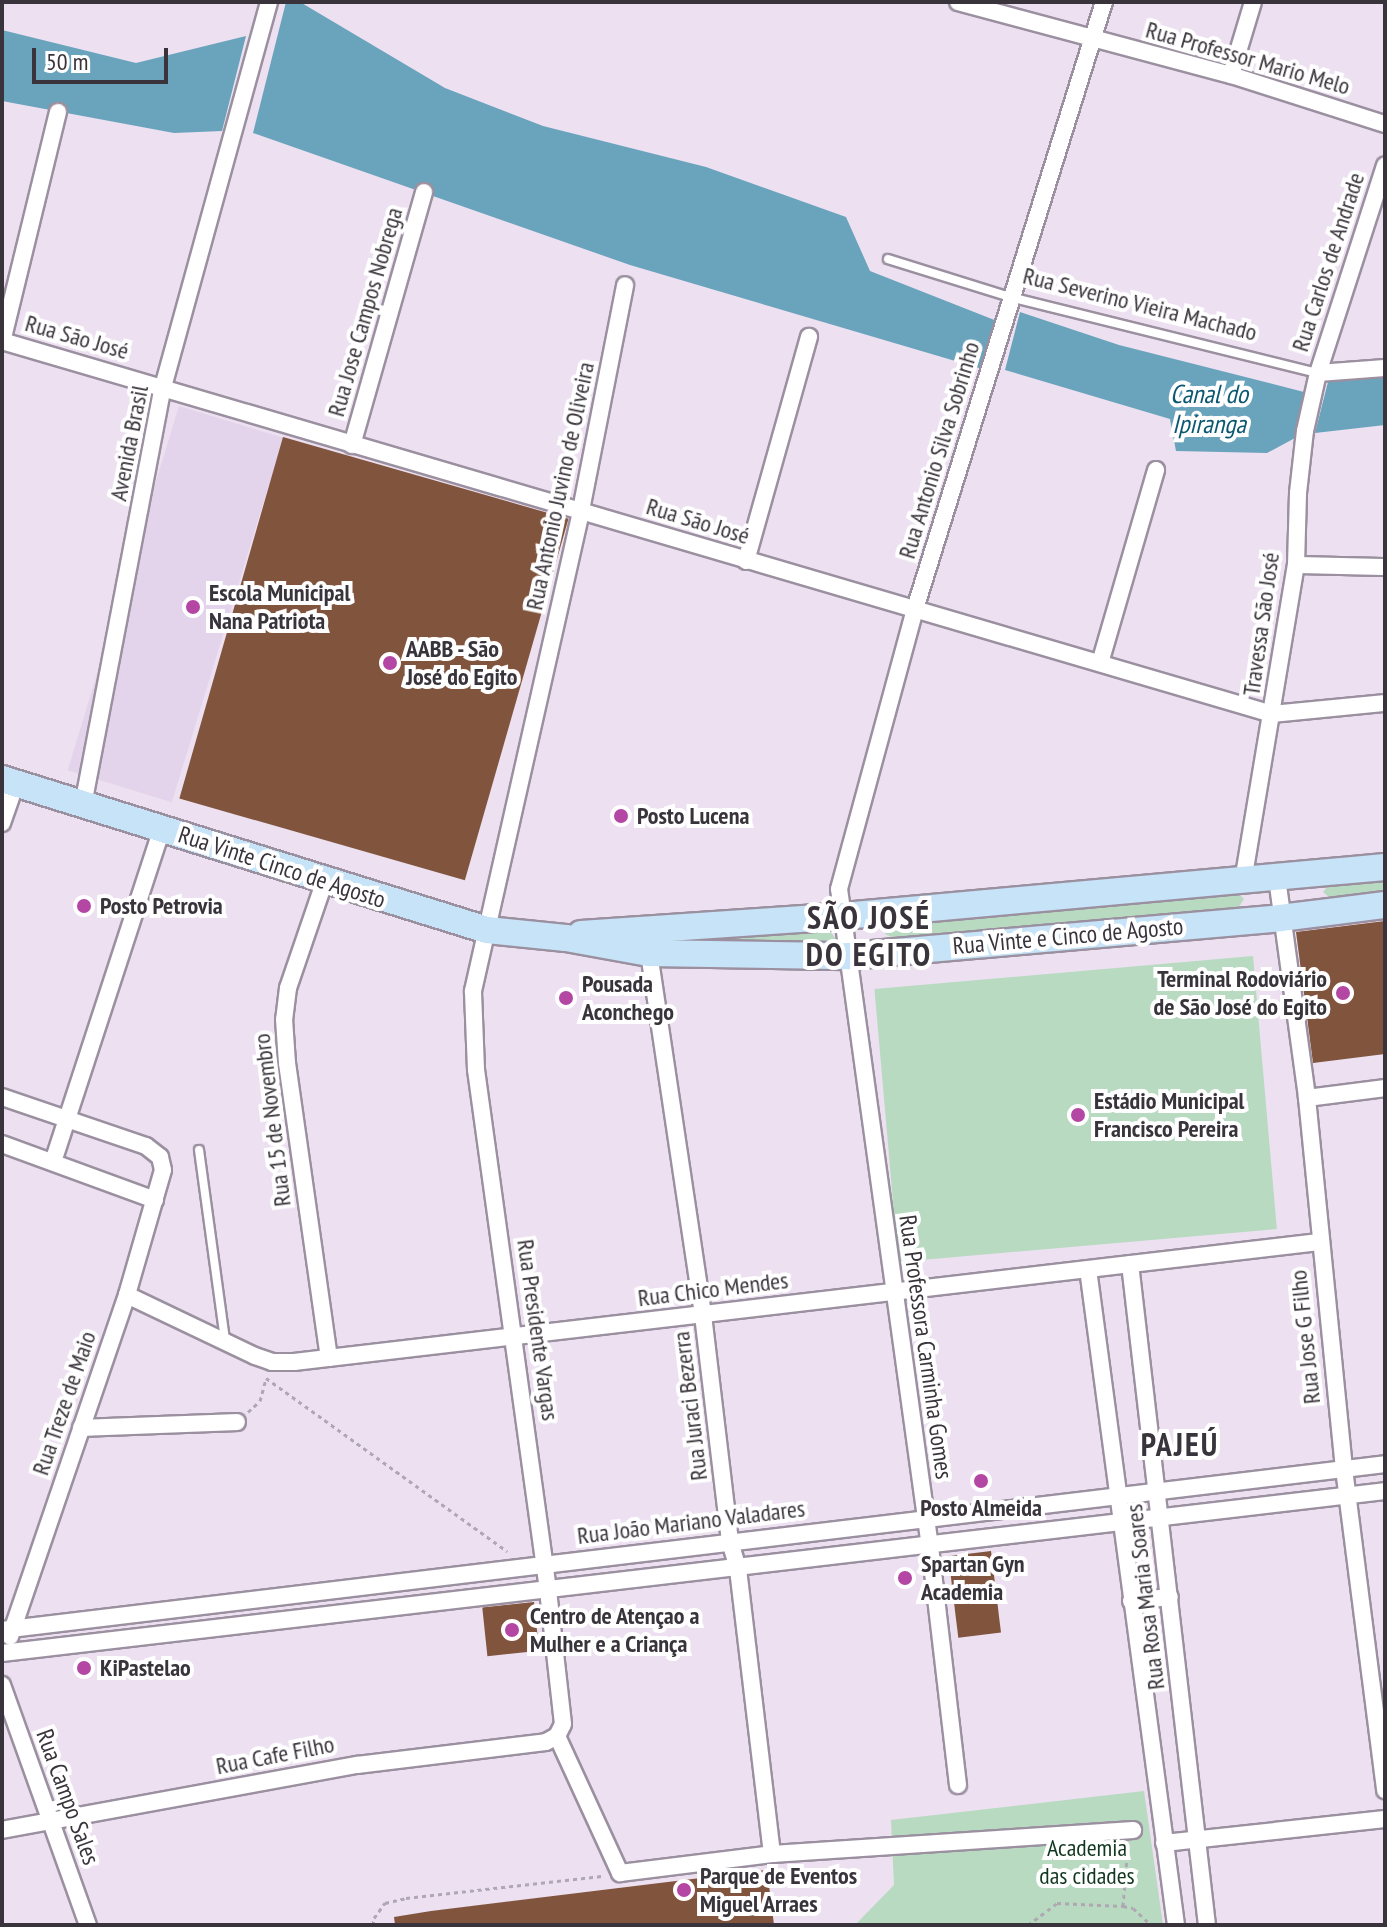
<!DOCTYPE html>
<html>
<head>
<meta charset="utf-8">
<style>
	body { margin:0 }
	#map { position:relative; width:1387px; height:1927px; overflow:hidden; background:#ece0f1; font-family:"PT Sans Narrow",sans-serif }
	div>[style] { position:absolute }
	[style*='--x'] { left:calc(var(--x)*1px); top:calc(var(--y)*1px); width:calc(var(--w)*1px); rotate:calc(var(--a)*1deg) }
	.built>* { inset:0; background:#e4d4eb; transform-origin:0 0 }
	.green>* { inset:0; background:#b7dac1; transform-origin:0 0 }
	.water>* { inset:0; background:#6aa3bc }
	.building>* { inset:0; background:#81543d; transform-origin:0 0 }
	.path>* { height:3px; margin-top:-1.5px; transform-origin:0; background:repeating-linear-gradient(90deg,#b0a7b4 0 4px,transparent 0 8px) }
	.roads { filter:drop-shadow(2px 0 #9b90a0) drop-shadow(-2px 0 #9b90a0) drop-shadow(0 2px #9b90a0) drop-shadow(0 -2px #9b90a0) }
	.service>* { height:8px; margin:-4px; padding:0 4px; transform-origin:4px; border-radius:4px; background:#fff }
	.minor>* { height:16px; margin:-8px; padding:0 8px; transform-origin:8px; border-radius:8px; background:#fff }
	.primary>* { height:26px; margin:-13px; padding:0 13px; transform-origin:13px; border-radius:13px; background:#c7e3f7 }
	.dots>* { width:22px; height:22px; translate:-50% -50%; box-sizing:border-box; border:4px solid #fff; border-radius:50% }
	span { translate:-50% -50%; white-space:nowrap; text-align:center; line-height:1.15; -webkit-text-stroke:8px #fff; paint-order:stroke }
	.street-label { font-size:24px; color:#39343b }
	.poi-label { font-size:24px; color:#39343b; font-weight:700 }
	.left { translate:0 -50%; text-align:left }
	.right { translate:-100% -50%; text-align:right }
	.park-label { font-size:24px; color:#113720 }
	.water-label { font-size:26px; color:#0c5872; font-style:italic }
	.district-label { font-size:32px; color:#39343b; font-weight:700; letter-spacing:2px }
	.frame { position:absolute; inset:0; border:4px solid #39343b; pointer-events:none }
	.scale { position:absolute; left:32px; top:48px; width:136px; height:36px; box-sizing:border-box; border:4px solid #39343b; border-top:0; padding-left:10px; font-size:24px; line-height:28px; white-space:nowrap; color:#39343b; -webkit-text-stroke:6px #fff; paint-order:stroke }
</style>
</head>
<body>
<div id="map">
	<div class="built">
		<div style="left:179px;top:406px;width:109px;height:381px;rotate:17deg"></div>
	</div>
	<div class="green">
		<div style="clip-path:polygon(1385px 879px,1385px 891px,1330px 898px,1323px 892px,1329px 885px)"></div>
		<div style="clip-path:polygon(1237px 892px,1244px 899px,1238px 908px,894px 938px,885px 934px,889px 925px)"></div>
		<div style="clip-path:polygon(818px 927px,830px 931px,837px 941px,831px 944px,619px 940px)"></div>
		<div style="left:1253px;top:956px;width:274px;height:380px;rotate:85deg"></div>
		<div style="clip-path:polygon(1144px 1791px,1163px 1925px,855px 1925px,894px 1885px,891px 1820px)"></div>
	</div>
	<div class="water">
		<div style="clip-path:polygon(286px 2px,300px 2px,445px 88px,543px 126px,706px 167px,846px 217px,870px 271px,1002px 323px,979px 368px,630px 265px,253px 133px)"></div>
		<div style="clip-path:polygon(2px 30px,136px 63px,246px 36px,222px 131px,174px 133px,2px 101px)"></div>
		<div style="clip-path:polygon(1020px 312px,1119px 345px,1304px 392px,1295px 438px,1267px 453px,1176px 451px,1170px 419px,1005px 370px)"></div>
		<div style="clip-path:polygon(1385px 376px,1385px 425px,1315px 433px,1329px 378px)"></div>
	</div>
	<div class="building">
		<div style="left:283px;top:437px;width:297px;height:376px;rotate:16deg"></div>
		<div style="clip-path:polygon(1385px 921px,1385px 1054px,1313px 1063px,1296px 932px)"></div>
		<div style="left:991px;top:1551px;width:82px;height:43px;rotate:83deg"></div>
		<div style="left:534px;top:1602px;width:49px;height:52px;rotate:84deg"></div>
		<div style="clip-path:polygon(767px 1870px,774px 1925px,395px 1925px,394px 1917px,431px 1911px)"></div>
	</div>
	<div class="path">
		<div style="--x:266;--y:1378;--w:297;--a:35.7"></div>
		<div style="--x:248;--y:1412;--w:16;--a:-43"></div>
		<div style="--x:260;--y:1401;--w:24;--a:-75"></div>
		<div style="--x:1123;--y:1906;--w:10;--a:11"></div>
		<div style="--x:1133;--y:1908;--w:25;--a:43"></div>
		<div style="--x:373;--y:1925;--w:7;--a:-82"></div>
		<div style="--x:374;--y:1918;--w:19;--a:-54"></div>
		<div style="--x:385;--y:1903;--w:22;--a:-13"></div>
		<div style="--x:406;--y:1898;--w:197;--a:-6.4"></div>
		<div style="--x:1028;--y:1925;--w:36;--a:-37"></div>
		<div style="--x:1057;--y:1903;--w:66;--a:2.6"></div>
		<div style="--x:1123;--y:1906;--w:61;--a:-85.3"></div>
	</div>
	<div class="roads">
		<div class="service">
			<div style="--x:888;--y:259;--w:128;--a:17.3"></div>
			<div style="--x:1010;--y:297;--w:317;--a:13.9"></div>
			<div style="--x:199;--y:1150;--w:192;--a:82.2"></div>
		</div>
		<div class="minor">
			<div style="--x:958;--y:2;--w:283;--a:15"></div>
			<div style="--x:1231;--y:75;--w:162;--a:17.7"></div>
			<div style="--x:1231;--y:75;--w:76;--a:-73.2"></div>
			<div style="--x:58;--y:112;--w:236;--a:103.7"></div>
			<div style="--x:2;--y:341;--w:1324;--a:16.37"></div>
			<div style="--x:1272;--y:714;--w:114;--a:-5.6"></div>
			<div style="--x:1318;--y:373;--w:67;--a:-4.3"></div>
			<div style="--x:352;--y:445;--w:263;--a:-74.1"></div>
			<div style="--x:746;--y:561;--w:233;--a:-74.3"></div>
			<div style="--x:1296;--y:565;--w:89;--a:1.3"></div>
			<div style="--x:1100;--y:663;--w:201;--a:-73.8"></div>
			<div style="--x:83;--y:805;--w:426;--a:-79.2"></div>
			<div style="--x:163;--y:387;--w:399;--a:-74.6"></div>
			<div style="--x:2;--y:823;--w:42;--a:-70.7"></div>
			<div style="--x:1277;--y:878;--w:222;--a:82.2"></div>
			<div style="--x:1307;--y:1098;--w:373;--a:84.3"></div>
			<div style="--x:1344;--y:1469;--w:324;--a:82.7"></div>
			<div style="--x:325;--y:880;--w:114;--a:108.9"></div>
			<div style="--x:288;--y:988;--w:31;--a:97"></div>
			<div style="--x:284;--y:1019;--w:44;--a:86.1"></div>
			<div style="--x:287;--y:1063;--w:298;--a:81.9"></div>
			<div style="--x:1243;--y:881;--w:320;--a:-80.5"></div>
			<div style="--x:1296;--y:565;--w:72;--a:-88.4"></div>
			<div style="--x:1298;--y:493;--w:62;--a:-83.6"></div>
			<div style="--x:1305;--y:431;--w:59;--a:-77.4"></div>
			<div style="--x:1318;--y:373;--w:218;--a:-72.1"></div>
			<div style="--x:649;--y:953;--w:366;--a:81.5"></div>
			<div style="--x:703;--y:1315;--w:229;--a:83.2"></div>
			<div style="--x:730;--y:1542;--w:28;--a:73"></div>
			<div style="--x:738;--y:1569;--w:287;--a:83.2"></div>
			<div style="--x:2;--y:1097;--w:152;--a:18.8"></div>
			<div style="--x:146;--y:1146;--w:18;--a:38"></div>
			<div style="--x:160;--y:1157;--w:13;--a:77"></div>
			<div style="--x:163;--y:1170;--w:130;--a:106.1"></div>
			<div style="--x:127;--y:1295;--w:361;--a:108.9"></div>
			<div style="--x:1307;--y:1098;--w:79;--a:-7.3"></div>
			<div style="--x:2;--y:1144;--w:163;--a:20.1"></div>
			<div style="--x:53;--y:1162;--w:350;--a:-71.9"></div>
			<div style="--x:1130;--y:1264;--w:665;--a:83.36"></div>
			<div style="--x:1088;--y:1269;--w:662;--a:82.36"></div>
			<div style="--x:127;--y:1295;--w:142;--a:25.5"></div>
			<div style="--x:255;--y:1356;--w:18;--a:19"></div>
			<div style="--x:272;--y:1362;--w:22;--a:0"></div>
			<div style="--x:294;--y:1362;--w:1032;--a:-6.68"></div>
			<div style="--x:81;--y:1428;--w:156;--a:-2.2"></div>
			<div style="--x:1131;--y:1601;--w:39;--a:-6"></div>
			<div style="--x:2;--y:1630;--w:1393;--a:-6.84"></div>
			<div style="--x:2;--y:1653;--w:1392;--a:-6.68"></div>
			<div style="--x:2;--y:1685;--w:255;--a:70.3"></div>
			<div style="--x:557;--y:1736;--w:13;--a:-63"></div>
			<div style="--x:563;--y:1724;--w:135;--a:-96.4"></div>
			<div style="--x:548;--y:1590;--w:525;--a:-97.88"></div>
			<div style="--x:476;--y:1070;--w:79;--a:-92.2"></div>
			<div style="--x:473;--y:991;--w:493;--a:-77.3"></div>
			<div style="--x:581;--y:510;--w:229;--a:-78.9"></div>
			<div style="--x:557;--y:1736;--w:151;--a:65.3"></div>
			<div style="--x:620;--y:1873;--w:153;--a:-7.1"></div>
			<div style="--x:772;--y:1854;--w:362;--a:-3.8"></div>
			<div style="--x:958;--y:1785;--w:240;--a:-96.7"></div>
			<div style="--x:930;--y:1547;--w:664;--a:-97.87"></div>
			<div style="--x:839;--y:889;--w:290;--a:-74.8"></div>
			<div style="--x:915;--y:609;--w:636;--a:-72.71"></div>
			<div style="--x:2;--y:1830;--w:361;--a:-10.4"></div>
			<div style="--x:357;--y:1765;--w:190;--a:-6.9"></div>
			<div style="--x:546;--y:1742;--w:13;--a:-29"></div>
			<div style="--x:1164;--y:1843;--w:222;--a:-6.2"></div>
		</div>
		<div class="primary">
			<div style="--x:2;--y:779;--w:508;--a:17.29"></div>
			<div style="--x:487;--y:930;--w:79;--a:5.8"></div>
			<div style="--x:566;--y:938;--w:84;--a:10.2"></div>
			<div style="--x:649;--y:953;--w:200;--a:0.9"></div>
			<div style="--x:849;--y:956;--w:433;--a:-5"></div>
			<div style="--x:1280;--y:918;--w:106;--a:-7.1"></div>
			<div style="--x:581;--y:934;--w:263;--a:-3.9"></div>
			<div style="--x:843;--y:916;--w:544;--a:-5.17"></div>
		</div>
	</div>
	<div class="dots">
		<div style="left:193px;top:607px;background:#b446a4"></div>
		<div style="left:390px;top:663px;background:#b446a4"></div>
		<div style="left:621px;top:816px;background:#b446a4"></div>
		<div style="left:84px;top:906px;background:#b446a4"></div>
		<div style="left:1343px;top:993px;background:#b446a4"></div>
		<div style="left:566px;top:998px;background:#b446a4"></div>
		<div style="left:1078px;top:1115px;background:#b446a4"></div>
		<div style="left:981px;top:1481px;background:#b446a4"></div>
		<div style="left:905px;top:1578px;background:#b446a4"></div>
		<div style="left:512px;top:1630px;background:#b446a4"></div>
		<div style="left:84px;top:1668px;background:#b446a4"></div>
		<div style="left:684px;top:1890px;background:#b446a4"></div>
	</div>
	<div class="street-label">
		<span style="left:1248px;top:58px;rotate:16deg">Rua Professor Mario Melo</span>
		<span style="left:1328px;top:262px;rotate:-72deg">Rua Carlos de Andrade</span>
		<span style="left:1140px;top:304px;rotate:14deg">Rua Severino Vieira Machado</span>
		<span style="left:365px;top:312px;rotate:-74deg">Rua Jose Campos Nobrega</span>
		<span style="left:77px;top:337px;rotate:16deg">Rua São José</span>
		<span style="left:129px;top:443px;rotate:-79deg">Avenida Brasil</span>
		<span style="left:939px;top:450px;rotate:-73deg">Rua Antonio Silva Sobrinho</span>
		<span style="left:560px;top:486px;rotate:-78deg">Rua Antonio Juvino de Oliveira</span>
		<span style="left:698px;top:521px;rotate:17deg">Rua São José</span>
		<span style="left:1261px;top:624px;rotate:-82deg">Travessa São José</span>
		<span style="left:282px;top:867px;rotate:18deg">Rua Vinte Cinco de Agosto</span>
		<span style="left:1068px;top:936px;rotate:-5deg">Rua Vinte e Cinco de Agosto</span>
		<span style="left:272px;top:1120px;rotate:-97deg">Rua 15 de Novembro</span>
		<span style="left:713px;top:1289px;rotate:-7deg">Rua Chico Mendes</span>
		<span style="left:538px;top:1330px;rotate:82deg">Rua Presidente Vargas</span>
		<span style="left:1305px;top:1337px;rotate:-96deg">Rua Jose G Filho</span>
		<span style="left:926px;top:1347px;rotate:82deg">Rua Professora Carminha Gomes</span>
		<span style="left:64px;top:1403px;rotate:-71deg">Rua Treze de Maio</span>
		<span style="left:690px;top:1406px;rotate:-97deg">Rua Juraci Bezerra</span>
		<span style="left:691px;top:1522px;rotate:-7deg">Rua João Mariano Valadares</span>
		<span style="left:1145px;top:1597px;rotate:-97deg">Rua Rosa Maria Soares</span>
		<span style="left:275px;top:1755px;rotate:-11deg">Rua Cafe Filho</span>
		<span style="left:68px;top:1797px;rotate:70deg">Rua Campo Sales</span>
	</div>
	<div class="poi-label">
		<span class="left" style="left:209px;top:607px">Escola Municipal<br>Nana Patriota</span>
		<span class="left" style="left:406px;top:663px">AABB - São<br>José do Egito</span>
		<span class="left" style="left:637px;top:816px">Posto Lucena</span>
		<span class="left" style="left:100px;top:906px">Posto Petrovia</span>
		<span class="right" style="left:1327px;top:993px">Terminal Rodoviário<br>de São José do Egito</span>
		<span class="left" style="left:582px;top:998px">Pousada<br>Aconchego</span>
		<span class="left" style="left:1094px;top:1115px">Estádio Municipal<br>Francisco Pereira</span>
		<span style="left:981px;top:1508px">Posto Almeida</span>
		<span class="left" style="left:921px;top:1578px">Spartan Gyn<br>Academia</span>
		<span class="left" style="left:530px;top:1630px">Centro de Atençao a<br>Mulher e a Criança</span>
		<span class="left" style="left:100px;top:1668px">KiPastelao</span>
		<span class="left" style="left:700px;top:1890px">Parque de Eventos<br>Miguel Arraes</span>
	</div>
	<div class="park-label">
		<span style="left:1087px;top:1862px">Academia<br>das cidades</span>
	</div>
	<div class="water-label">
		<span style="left:1209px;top:409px">Canal do<br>Ipiranga</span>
	</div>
	<div class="district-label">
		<span style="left:869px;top:936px">SÃO JOSÉ<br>DO EGITO</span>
		<span style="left:1180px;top:1444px">PAJEÚ</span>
	</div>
	<div class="frame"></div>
	<div class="scale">50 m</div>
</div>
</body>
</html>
